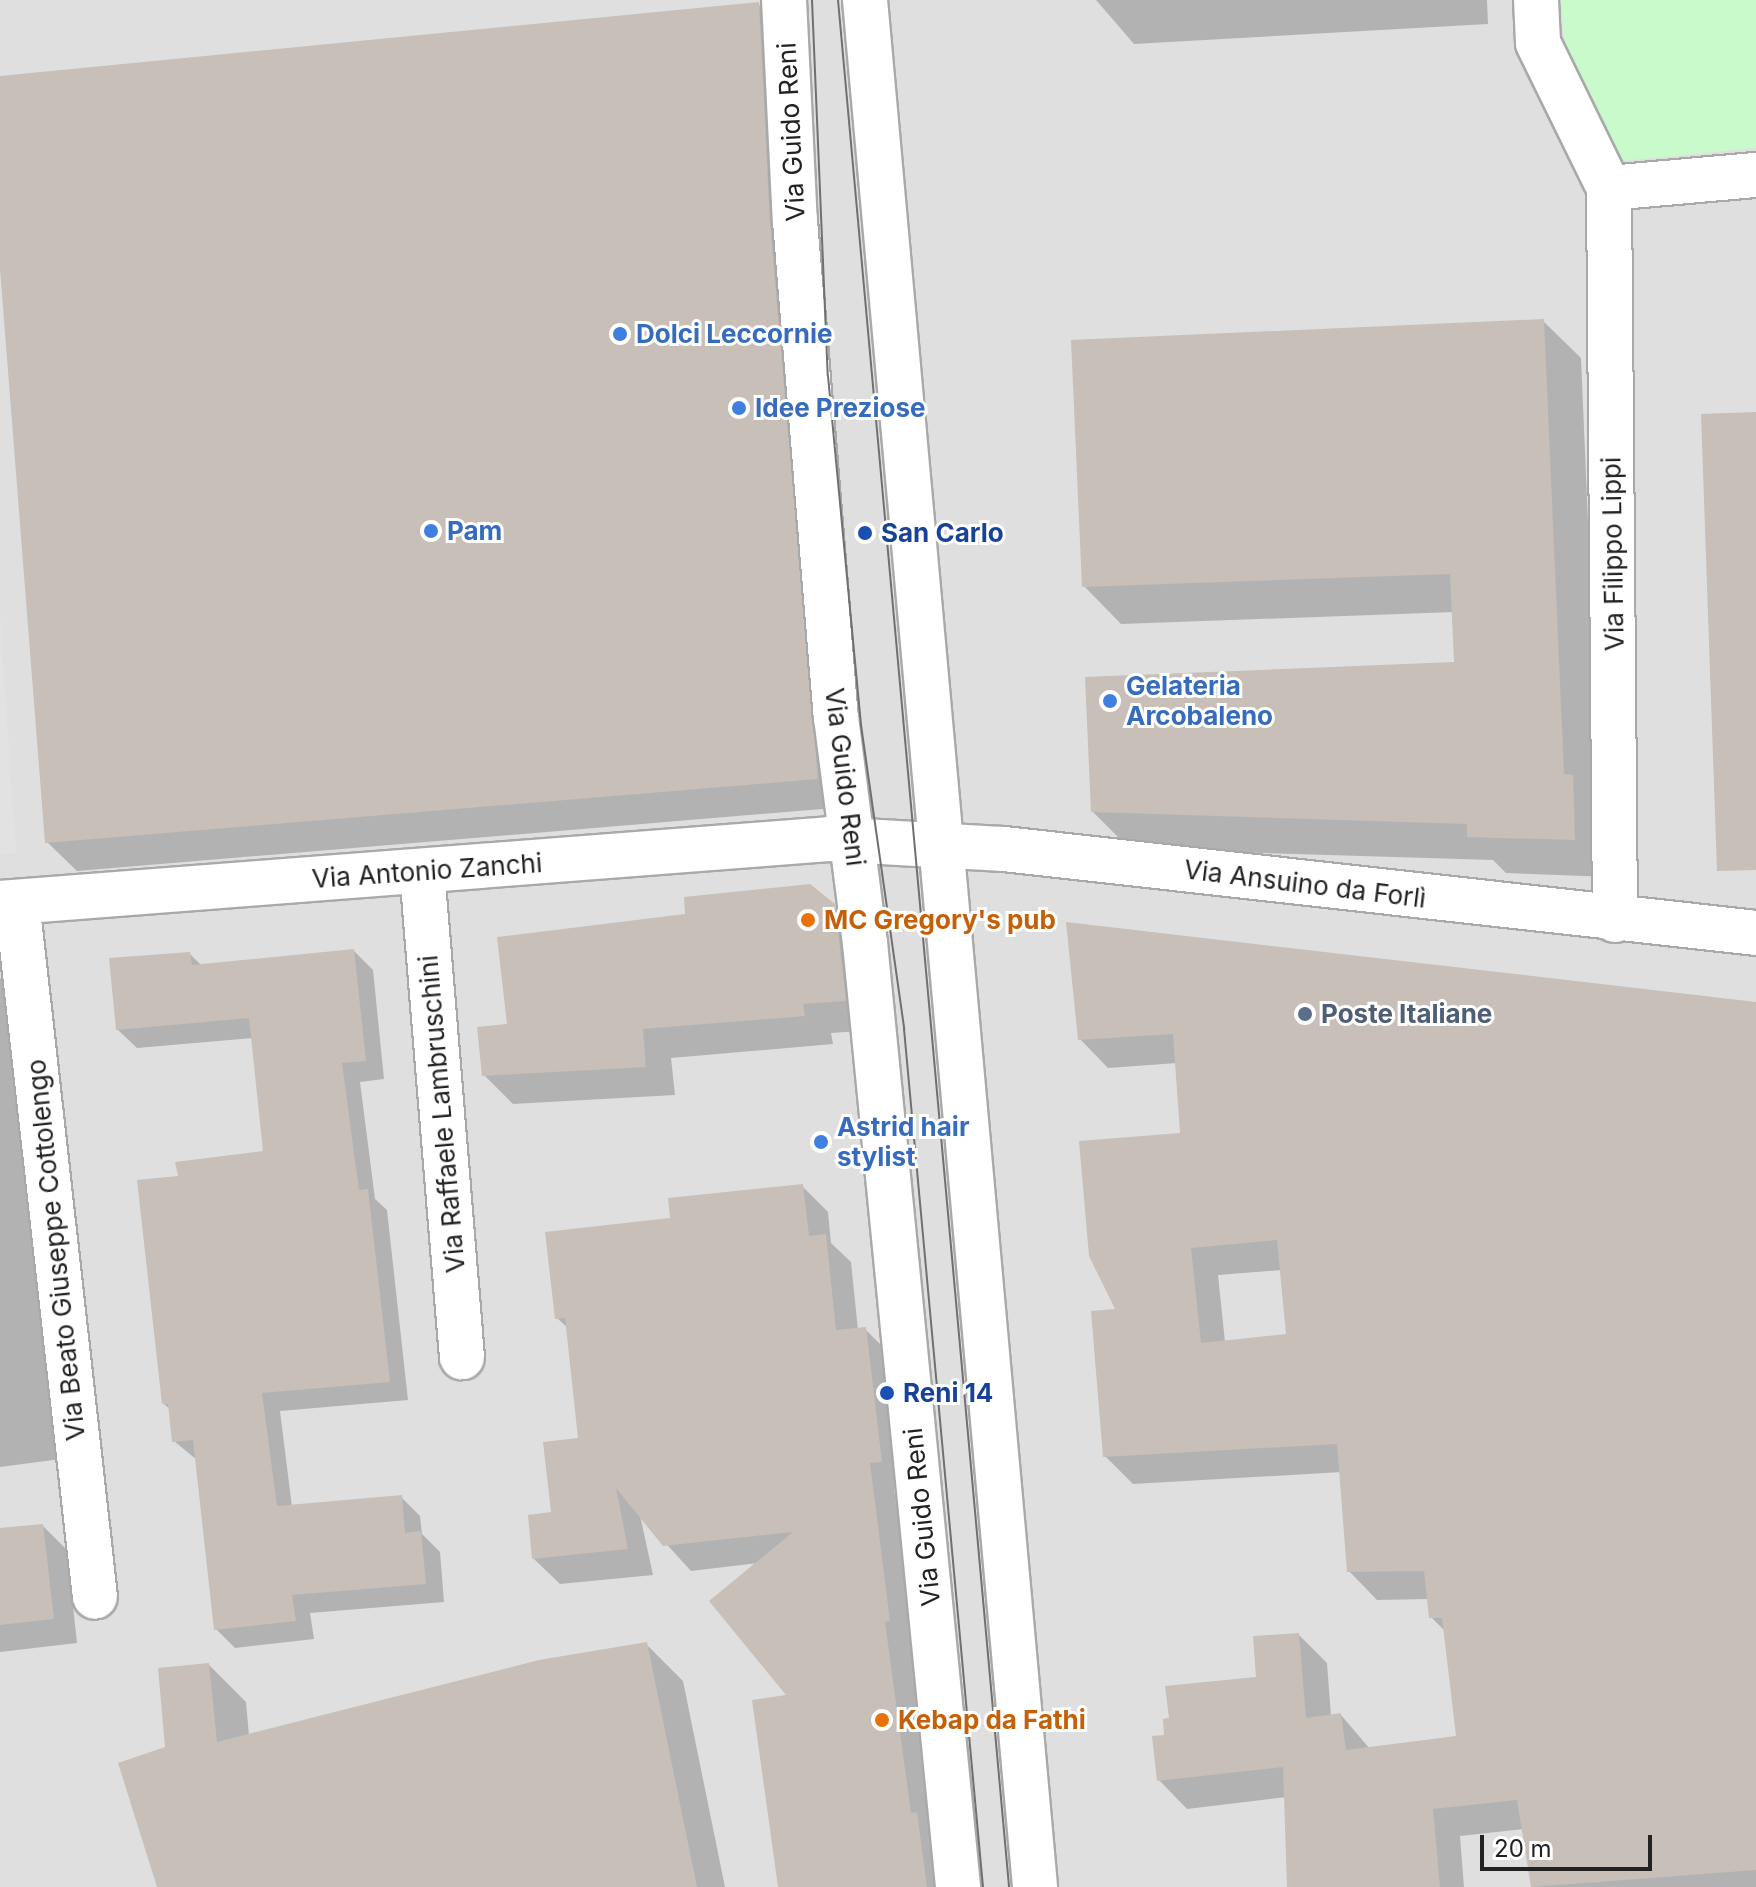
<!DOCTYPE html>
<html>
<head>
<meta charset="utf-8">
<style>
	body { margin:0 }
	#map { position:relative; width:1756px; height:1887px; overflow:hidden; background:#f2efe9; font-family:Inter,sans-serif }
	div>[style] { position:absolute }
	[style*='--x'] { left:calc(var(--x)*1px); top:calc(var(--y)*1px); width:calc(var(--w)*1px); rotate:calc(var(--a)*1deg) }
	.residential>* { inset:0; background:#e0dfdf; transform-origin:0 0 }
	.park>* { inset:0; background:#c8facc }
	.parking>* { inset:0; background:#e2e2e2 }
	.shadow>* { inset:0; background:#0003 }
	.building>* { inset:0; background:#c7bfb8 }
	.roads { filter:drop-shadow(2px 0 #a9a9a9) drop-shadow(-2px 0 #a9a9a9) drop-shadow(0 2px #a9a9a9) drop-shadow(0 -2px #a9a9a9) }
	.minor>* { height:44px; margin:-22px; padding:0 22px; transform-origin:22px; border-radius:22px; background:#fff }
	.tram>* { height:2px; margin:-1px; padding:0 1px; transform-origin:1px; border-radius:1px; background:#707070 }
	.dots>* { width:22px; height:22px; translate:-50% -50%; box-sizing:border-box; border:4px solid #fff; border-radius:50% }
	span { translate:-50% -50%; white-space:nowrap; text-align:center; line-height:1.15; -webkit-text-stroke:6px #fff; paint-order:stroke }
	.street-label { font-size:26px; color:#222 }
	.shop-label { font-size:26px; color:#366cbe; font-weight:700 }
	.left { translate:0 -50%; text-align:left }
	.transit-label { font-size:26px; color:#164399; font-weight:700 }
	.food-label { font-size:26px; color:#c56008; font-weight:700 }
	.service-label { font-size:26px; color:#4e5e75; font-weight:700 }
	.scale { position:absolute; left:1480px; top:1835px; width:172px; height:36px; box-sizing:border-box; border:4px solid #222; border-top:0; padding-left:10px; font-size:24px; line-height:28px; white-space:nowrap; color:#222; -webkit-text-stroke:6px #fff; paint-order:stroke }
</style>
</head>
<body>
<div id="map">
	<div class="residential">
		<div style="left:0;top:0;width:1756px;height:1887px"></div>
	</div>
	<div class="park">
		<div style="clip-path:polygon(1561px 0,1756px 0,1756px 148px,1623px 161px,1564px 46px)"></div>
	</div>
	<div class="parking">
		<div style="clip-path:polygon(0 616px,16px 853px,0 854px)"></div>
	</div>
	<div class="shadow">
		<div style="clip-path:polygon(1096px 0,1487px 0,1488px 24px,1134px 44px)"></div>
		<div style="clip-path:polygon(758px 4px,787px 34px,846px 807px,77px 871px,47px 842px,0 246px,0 78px)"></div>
		<div style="clip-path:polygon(1543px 321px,1581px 358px,1600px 804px,1611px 877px,1506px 873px,1493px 860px,1130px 849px,1092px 811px,1456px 663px,1454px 612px,1121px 624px,1084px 586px)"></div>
		<div style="clip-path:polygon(833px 905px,863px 935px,874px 1030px,831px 1033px,833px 1044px,671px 1058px,675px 1095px,513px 1104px,484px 1075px,509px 1026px)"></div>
		<div style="clip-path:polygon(evenodd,1068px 924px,1756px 1006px,1756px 1887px,1533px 1887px,1524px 1829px,1460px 1836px,1464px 1887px,1289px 1887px,1286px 1797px,1187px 1809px,1159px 1780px,1166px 1736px,1258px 1678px,1299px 1635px,1327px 1663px,1331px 1716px,1341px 1715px,1370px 1749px,1458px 1738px,1446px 1632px,1431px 1617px,1429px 1599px,1377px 1600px,1349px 1571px,1342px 1472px,1133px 1484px,1105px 1456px,1118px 1311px,1182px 1135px,1177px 1063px,1108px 1068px,1080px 1039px,1068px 924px,1282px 1270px,1288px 1335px,1225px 1342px,1218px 1275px,1282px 1270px)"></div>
		<div style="clip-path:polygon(354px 951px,373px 970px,384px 1079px,360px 1082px,375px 1199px,387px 1210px,408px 1400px,280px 1411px,292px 1507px,401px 1497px,420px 1516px,422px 1534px,440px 1552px,444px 1602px,310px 1613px,314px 1639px,235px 1648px,216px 1629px,197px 1460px,174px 1441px,171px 1410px,164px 1404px,180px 1178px,265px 1153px,253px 1038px,137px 1048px,117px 1029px,190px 954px,202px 966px)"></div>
		<div style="clip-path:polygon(0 978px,16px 994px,48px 1375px,61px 1459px,0 1467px)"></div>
		<div style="clip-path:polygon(802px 1186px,828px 1212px,831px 1243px,851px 1262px,858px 1330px,865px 1329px,891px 1355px,906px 1487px,894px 1488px,914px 1646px,910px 1647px,946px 1887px,780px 1887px,790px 1697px,758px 1563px,691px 1571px,640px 1515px,653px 1575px,560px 1584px,534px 1559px,580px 1439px,568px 1328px,557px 1318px,672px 1220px)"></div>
		<div style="clip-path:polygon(43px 1526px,67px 1550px,77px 1643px,0 1652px,0 1530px)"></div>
		<div style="clip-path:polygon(646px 1644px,683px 1681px,725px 1887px,158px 1887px,167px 1748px,209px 1665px,246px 1702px,249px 1736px)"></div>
	</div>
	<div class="building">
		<div style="clip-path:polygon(759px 2px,770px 223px,818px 779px,45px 843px,0 269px,0 76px)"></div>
		<div style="clip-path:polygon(1544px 319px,1564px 774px,1573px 775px,1575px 840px,1467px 837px,1467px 824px,1091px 812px,1085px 677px,1454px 662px,1450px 574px,1082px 587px,1071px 340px)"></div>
		<div style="clip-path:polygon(1756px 412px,1756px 870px,1717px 871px,1701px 414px)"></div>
		<div style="clip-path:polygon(810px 884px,835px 904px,846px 1001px,803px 1004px,805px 1016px,643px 1029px,646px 1067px,482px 1076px,477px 1027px,507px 1024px,497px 937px,685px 914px,684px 897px)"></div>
		<div style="clip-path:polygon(evenodd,1066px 922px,1756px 1002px,1756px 1870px,1531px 1887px,1517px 1800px,1433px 1809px,1440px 1887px,1287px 1887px,1283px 1767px,1157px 1781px,1152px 1736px,1164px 1735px,1163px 1719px,1169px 1718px,1165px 1686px,1256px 1677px,1253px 1636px,1299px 1633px,1306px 1718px,1341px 1713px,1346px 1750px,1456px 1736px,1442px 1618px,1429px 1618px,1424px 1571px,1347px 1572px,1337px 1444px,1103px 1457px,1091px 1311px,1115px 1309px,1089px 1256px,1079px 1141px,1180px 1133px,1173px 1034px,1078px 1040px,1066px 922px,1277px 1240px,1286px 1334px,1201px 1343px,1191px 1248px,1277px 1240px)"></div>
		<div style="clip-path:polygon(354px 949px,366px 1061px,342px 1063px,359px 1190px,368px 1189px,390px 1382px,262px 1393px,277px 1506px,402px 1495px,405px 1533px,421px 1531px,426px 1584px,292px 1595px,296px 1621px,214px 1630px,193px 1440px,172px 1442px,168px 1404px,162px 1404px,137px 1180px,178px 1176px,175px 1162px,263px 1151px,249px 1018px,116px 1030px,109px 958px,190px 952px,192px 965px)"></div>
		<div style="clip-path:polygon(803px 1184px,809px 1236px,826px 1234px,836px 1330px,866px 1327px,882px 1462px,870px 1463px,890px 1621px,885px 1622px,911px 1813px,917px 1812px,927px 1887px,778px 1887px,752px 1700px,786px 1695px,709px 1601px,793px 1532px,663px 1546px,616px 1488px,628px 1549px,532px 1559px,528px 1515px,551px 1512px,543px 1442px,578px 1438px,565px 1318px,555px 1319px,545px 1232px,670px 1218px,668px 1198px)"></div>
		<div style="clip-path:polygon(43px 1524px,54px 1619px,0 1625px,0 1528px)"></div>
		<div style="clip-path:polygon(647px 1642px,697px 1887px,157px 1887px,118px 1763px,165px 1747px,158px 1668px,209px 1663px,217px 1742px,539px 1660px)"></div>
	</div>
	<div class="roads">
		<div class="minor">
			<div style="--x:784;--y:0;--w:221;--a:87.2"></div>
			<div style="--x:795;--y:221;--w:498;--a:85.3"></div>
			<div style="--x:836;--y:717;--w:228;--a:82.7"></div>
			<div style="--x:865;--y:943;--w:949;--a:84.37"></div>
			<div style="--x:865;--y:0;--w:1895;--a:84.85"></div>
			<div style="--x:1536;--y:0;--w:43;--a:87.3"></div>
			<div style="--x:1538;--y:43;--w:161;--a:63.9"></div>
			<div style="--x:1609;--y:188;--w:732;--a:89.53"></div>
			<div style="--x:1609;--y:188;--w:148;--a:-5.1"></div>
			<div style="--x:422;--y:871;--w:488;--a:85.3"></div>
			<div style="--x:17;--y:902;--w:699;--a:83.6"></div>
			<div style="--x:0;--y:903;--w:831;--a:-4.41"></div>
			<div style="--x:829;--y:839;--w:175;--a:3.3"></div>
			<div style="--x:1004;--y:849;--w:757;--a:6.37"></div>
		</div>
	</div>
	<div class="tram">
		<div style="--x:812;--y:0;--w:376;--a:87.6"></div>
		<div style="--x:828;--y:376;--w:351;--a:84.6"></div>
		<div style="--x:861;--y:725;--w:307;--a:81.9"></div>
		<div style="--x:904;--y:1029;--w:862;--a:84.74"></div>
		<div style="--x:838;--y:0;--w:1895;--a:84.82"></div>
	</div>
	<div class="dots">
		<div style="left:620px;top:334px;background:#3f7fe0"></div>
		<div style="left:739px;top:408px;background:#3f7fe0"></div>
		<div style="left:431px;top:531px;background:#3f7fe0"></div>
		<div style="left:865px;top:533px;background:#1a4fb4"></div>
		<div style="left:1110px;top:701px;background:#3f7fe0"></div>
		<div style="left:808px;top:920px;background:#e8710a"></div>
		<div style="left:1305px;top:1014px;background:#5c6f8a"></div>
		<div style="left:821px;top:1142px;background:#3f7fe0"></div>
		<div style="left:887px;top:1393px;background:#1a4fb4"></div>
		<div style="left:882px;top:1720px;background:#e8710a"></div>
	</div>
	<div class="street-label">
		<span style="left:791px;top:132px;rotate:-93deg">Via Guido Reni</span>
		<span style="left:1613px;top:554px;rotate:-91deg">Via Filippo Lippi</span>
		<span style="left:845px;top:777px;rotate:83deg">Via Guido Reni</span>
		<span style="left:427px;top:871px;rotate:-4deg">Via Antonio Zanchi</span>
		<span style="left:1305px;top:884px;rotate:7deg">Via Ansuino da Forlì</span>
		<span style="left:442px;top:1114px;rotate:-95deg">Via Raffaele Lambruschini</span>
		<span style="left:56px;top:1250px;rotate:-96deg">Via Beato Giuseppe Cottolengo</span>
		<span style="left:922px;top:1517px;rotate:-96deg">Via Guido Reni</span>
	</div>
	<div class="shop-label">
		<span class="left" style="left:636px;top:334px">Dolci Leccornie</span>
		<span class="left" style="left:755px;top:408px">Idee Preziose</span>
		<span class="left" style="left:447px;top:531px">Pam</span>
		<span class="left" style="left:1126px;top:701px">Gelateria<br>Arcobaleno</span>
		<span class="left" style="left:837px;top:1142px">Astrid hair<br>stylist</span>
	</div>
	<div class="transit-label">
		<span class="left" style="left:881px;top:533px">San Carlo</span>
		<span class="left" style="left:903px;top:1393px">Reni 14</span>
	</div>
	<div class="food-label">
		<span class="left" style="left:824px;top:920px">MC Gregory's pub</span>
		<span class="left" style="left:898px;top:1720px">Kebap da Fathi</span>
	</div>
	<div class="service-label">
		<span class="left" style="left:1321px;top:1014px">Poste Italiane</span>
	</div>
	<div class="scale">20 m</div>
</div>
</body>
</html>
